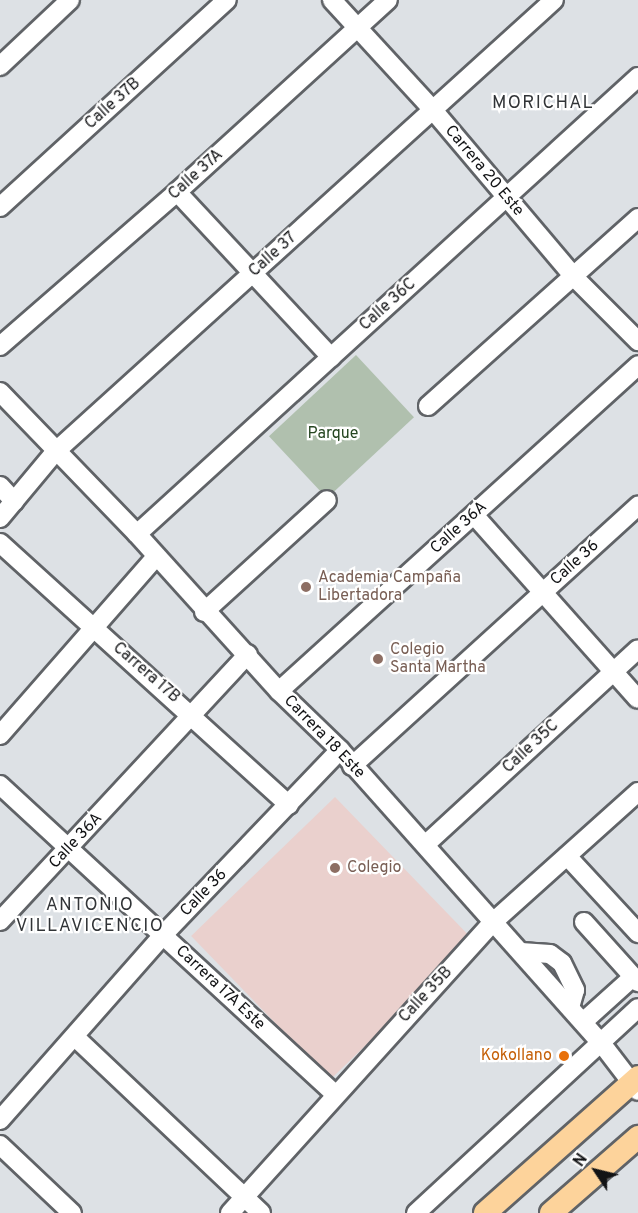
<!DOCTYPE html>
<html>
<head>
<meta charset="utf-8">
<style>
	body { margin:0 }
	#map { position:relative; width:638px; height:1213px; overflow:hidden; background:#dde1e5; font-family:Overpass,sans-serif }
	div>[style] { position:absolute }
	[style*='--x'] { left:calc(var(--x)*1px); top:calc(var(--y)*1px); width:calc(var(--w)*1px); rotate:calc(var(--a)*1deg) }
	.education>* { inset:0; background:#ead0cd; transform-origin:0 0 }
	.green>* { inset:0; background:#b0c0ae; transform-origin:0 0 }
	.roads { filter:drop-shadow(2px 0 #606367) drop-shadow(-2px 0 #606367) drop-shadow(0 2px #606367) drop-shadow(0 -2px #606367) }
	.minor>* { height:18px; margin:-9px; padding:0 9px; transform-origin:9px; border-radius:9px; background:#fff }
	.major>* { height:22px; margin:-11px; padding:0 11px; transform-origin:11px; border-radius:11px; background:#fdd39b }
	.dots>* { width:16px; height:16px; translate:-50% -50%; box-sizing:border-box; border:3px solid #fff; border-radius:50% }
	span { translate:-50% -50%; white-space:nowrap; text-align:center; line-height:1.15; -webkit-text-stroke:4.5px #fff; paint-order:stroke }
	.street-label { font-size:16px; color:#121315 }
	.park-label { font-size:16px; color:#264621 }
	.education-label { font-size:16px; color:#785e54 }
	.left { translate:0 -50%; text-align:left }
	.food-label { font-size:16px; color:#c56008 }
	.right { translate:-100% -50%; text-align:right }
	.neighbourhood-label { font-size:18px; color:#313437; letter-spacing:1.5px }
	.north { position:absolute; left:566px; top:1141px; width:60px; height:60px; -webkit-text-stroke:4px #fff; paint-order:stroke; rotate:305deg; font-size:16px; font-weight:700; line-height:24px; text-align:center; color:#121315 }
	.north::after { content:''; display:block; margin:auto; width:21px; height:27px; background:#121315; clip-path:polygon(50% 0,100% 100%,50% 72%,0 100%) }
</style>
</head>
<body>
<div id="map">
	<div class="education">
		<div style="left:335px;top:797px;width:200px;height:200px;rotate:46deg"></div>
	</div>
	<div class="green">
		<div style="left:356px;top:355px;width:85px;height:119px;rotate:47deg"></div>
	</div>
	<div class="roads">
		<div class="minor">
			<div style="--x:332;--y:0;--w:149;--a:47.4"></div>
			<div style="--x:433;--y:110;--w:219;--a:49.8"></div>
			<div style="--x:574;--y:277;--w:91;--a:45"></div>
			<div style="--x:0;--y:66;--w:96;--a:-43.3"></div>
			<div style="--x:177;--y:192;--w:226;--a:47"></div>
			<div style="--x:0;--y:207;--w:307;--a:-42.4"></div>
			<div style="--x:0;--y:346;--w:235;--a:-41"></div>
			<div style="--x:177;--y:192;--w:285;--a:-42.3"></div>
			<div style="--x:0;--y:392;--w:197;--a:46"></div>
			<div style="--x:137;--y:534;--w:212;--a:47.9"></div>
			<div style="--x:279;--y:691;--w:85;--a:44"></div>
			<div style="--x:340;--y:750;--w:394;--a:48.3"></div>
			<div style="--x:602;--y:1044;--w:59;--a:52.5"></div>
			<div style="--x:428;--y:406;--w:282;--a:-41.8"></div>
			<div style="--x:0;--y:486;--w:21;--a:47"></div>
			<div style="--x:474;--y:515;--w:246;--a:48.3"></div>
			<div style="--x:0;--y:518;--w:86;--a:-50.2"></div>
			<div style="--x:55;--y:452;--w:673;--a:-42.17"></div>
			<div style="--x:137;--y:534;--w:678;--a:-42.37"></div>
			<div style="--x:0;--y:543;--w:390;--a:42.2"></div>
			<div style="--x:204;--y:612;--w:166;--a:-42.3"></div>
			<div style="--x:279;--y:691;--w:485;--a:-42.2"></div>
			<div style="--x:0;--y:735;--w:237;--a:-48.8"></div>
			<div style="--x:352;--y:766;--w:387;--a:-42.3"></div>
			<div style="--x:0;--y:785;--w:456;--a:42.7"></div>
			<div style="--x:425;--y:845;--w:289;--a:-42.6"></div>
			<div style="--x:567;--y:856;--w:105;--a:47.3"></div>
			<div style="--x:0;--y:921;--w:364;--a:-47.1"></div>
			<div style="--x:584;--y:922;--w:81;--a:48"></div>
			<div style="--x:521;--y:952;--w:29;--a:4"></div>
			<div style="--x:550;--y:954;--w:15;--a:37"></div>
			<div style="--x:562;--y:963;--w:30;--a:64"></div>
			<div style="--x:575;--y:990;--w:18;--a:106"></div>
			<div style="--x:583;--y:1022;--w:67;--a:-42"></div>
			<div style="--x:75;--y:1037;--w:256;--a:43.4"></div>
			<div style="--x:0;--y:1120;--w:247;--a:-48.6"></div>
			<div style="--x:163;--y:935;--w:256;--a:-46.3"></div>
			<div style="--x:0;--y:1145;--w:99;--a:43.4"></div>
			<div style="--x:230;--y:1213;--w:391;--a:-47.9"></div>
			<div style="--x:492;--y:923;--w:196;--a:-41.9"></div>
			<div style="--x:416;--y:1213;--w:302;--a:-42.7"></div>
		</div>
		<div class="major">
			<div style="--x:485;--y:1213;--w:205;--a:-41.6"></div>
			<div style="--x:551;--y:1213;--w:116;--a:-41.1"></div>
		</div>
	</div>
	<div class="dots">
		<div style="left:306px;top:587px;background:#8d6e63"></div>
		<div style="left:378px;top:659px;background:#8d6e63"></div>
		<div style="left:335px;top:868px;background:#8d6e63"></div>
		<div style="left:564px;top:1056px;background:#e8710a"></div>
	</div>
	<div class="street-label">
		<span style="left:113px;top:104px;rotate:-42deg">Calle 37B</span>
		<span style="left:484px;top:171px;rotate:50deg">Carrera 20 Este</span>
		<span style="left:196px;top:175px;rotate:-42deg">Calle 37A</span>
		<span style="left:273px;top:255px;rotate:-42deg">Calle 37</span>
		<span style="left:388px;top:305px;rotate:-42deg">Calle 36C</span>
		<span style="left:459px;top:528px;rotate:-42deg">Calle 36A</span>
		<span style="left:575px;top:563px;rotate:-42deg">Calle 36</span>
		<span style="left:146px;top:673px;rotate:41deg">Carrera 17B</span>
		<span style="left:324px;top:737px;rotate:46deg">Carrera 18 Este</span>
		<span style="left:531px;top:747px;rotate:-43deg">Calle 35C</span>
		<span style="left:76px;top:841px;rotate:-47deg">Calle 36A</span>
		<span style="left:204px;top:893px;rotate:-46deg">Calle 36</span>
		<span style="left:220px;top:988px;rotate:43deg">Carrera 17A Este</span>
		<span style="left:426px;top:995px;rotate:-47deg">Calle 35B</span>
	</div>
	<div class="park-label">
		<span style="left:333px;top:434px">Parque</span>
	</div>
	<div class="education-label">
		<span class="left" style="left:318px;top:587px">Academia Campaña<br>Libertadora</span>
		<span class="left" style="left:390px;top:659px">Colegio<br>Santa Martha</span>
		<span class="left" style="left:347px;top:868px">Colegio</span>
	</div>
	<div class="food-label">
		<span class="right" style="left:552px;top:1056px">Kokollano</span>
	</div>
	<div class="neighbourhood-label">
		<span style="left:543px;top:104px">MORICHAL</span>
		<span style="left:90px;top:917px">ANTONIO<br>VILLAVICENCIO</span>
	</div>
	<div class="north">N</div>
</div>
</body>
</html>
